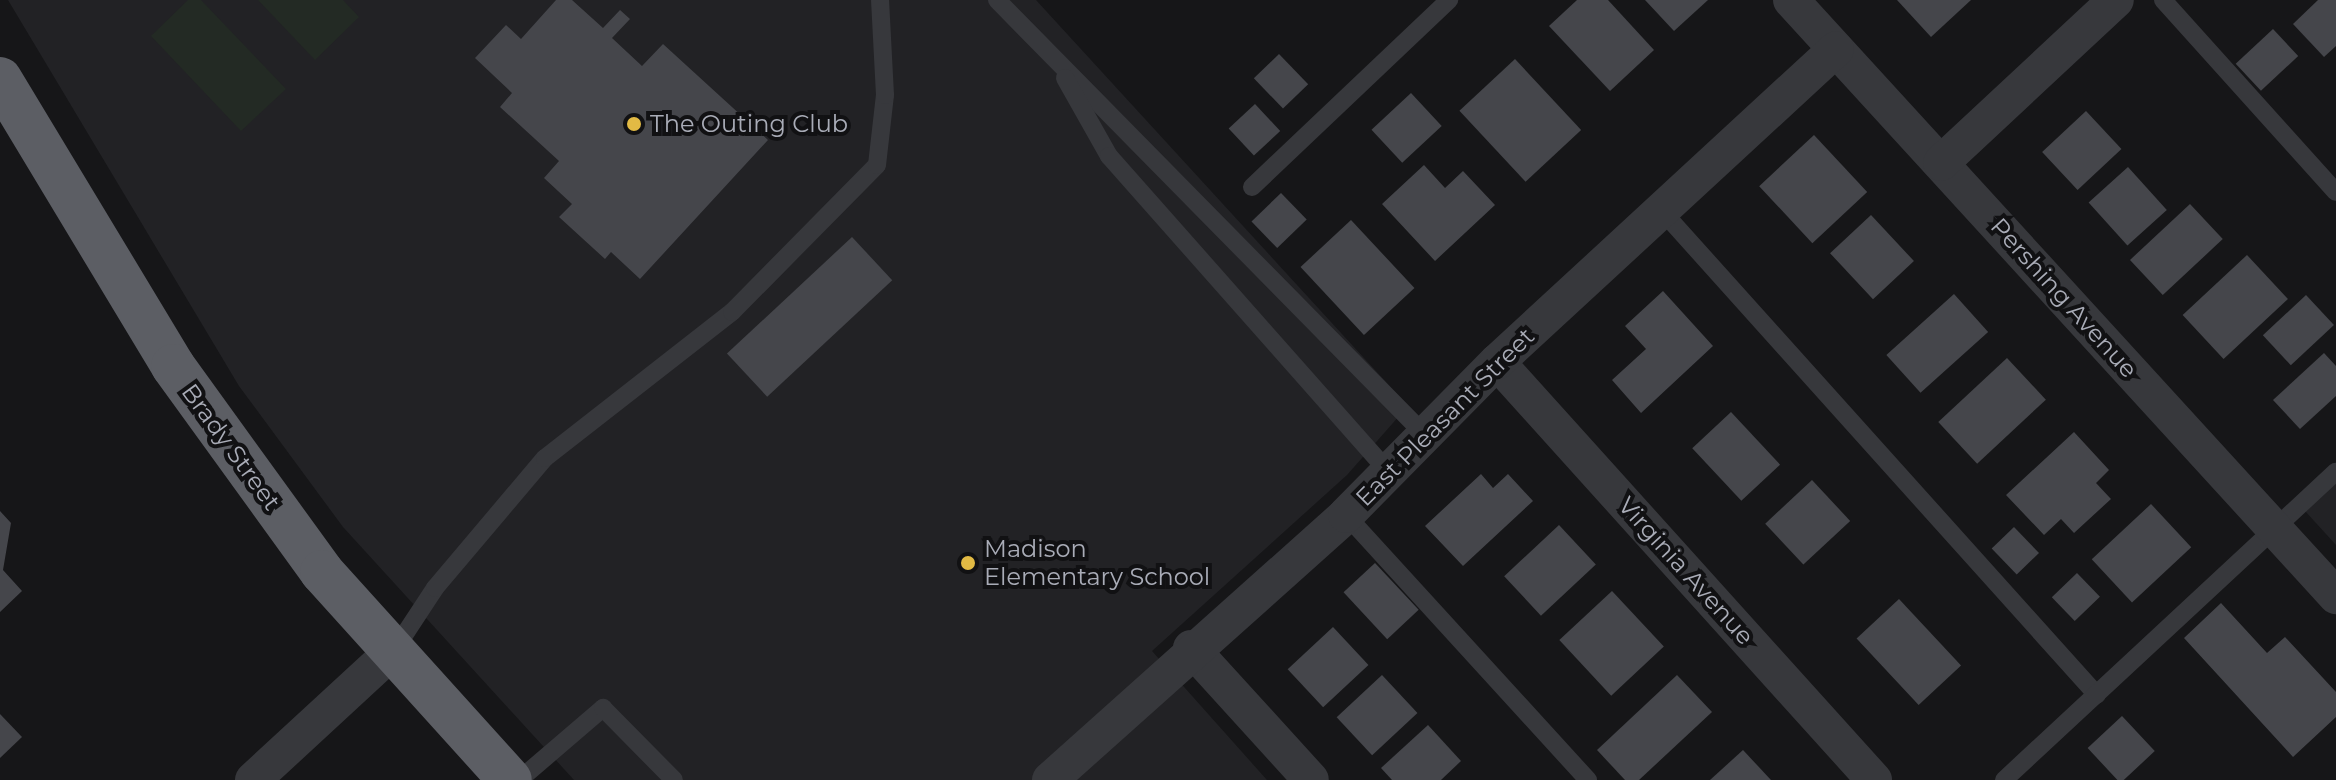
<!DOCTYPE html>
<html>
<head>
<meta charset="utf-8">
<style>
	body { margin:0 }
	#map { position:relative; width:2336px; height:780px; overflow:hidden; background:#161618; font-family:Montserrat,sans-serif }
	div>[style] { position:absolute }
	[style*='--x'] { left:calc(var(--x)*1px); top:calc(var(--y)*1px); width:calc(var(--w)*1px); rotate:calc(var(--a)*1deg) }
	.built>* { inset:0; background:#222225 }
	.green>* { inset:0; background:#232a24 }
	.building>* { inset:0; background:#45464b; transform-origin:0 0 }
	.service>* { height:18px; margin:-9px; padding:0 9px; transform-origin:9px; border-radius:9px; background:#37383c }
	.minor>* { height:36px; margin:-18px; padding:0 18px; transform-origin:18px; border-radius:18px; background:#37383c }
	.trunk>* { height:44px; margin:-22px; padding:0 22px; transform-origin:22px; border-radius:22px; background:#5c5e64 }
	.dots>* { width:22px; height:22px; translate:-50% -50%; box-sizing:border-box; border:4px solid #111113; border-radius:50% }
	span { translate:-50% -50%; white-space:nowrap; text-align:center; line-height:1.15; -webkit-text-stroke:8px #111113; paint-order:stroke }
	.poi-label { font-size:24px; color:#a9acb7 }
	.left { translate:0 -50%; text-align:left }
	.street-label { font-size:24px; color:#a9acb7 }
</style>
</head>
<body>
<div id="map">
	<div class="built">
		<div style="clip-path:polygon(8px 0,1036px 0,1408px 406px,1347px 475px,1152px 651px,1267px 780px,574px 780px,343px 527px,239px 386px)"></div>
		<div style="clip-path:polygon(2336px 481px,2336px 545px,2305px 511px)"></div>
	</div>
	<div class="green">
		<div style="clip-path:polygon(188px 0,201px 0,286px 89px,241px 131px,151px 36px)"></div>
		<div style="clip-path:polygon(258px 0,343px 0,359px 17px,315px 60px)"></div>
	</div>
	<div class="building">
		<div style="clip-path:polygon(556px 0,572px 0,603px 28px,620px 10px,630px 19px,612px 38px,642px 66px,663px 44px,768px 140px,640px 279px,611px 252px,605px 259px,559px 217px,572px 204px,544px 178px,559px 161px,500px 107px,512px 93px,475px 58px,506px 25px,521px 39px)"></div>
		<div style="clip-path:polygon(1577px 0,1608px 0,1654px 50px,1610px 91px,1549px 26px)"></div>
		<div style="clip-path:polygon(1645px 0,1708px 0,1674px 31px)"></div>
		<div style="clip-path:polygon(1897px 0,1971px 0,1931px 37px)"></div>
		<div style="clip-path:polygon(2318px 0,2336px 0,2336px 46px,2324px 57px,2293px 24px)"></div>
		<div style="left:2273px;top:29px;width:37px;height:51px;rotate:47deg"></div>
		<div style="left:1279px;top:54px;width:42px;height:35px;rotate:46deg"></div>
		<div style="left:1515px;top:59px;width:97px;height:76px;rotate:47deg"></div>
		<div style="left:1411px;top:93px;width:45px;height:54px;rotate:47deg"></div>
		<div style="left:1255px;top:104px;width:37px;height:36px;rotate:47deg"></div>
		<div style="left:2086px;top:111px;width:52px;height:60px;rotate:47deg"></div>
		<div style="left:1814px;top:135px;width:78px;height:75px;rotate:47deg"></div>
		<div style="clip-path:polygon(1424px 165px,1445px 188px,1463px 171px,1495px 205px,1435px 261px,1382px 204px)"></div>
		<div style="left:2128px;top:167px;width:58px;height:53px;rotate:48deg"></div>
		<div style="left:1281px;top:193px;width:37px;height:41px;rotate:46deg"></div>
		<div style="left:2190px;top:204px;width:48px;height:82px;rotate:47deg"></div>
		<div style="left:1871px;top:215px;width:63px;height:56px;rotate:47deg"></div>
		<div style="left:1351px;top:220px;width:93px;height:69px;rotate:47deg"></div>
		<div style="left:852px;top:237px;width:59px;height:171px;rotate:47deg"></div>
		<div style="left:2247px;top:255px;width:60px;height:88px;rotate:47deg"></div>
		<div style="clip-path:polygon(1663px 291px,1713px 346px,1641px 413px,1612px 380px,1646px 349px,1625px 326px)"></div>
		<div style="left:1954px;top:294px;width:51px;height:91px;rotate:48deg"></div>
		<div style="left:2306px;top:295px;width:41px;height:59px;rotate:47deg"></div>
		<div style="clip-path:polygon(2324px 353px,2336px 366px,2336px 396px,2300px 429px,2273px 400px)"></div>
		<div style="left:2007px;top:358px;width:57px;height:94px;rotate:47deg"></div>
		<div style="left:1731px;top:412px;width:72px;height:53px;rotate:47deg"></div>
		<div style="clip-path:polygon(2074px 432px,2109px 470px,2096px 483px,2111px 499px,2074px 533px,2061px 519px,2044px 535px,2006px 495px)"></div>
		<div style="clip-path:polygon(1481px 474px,1493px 488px,1508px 474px,1533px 501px,1463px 566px,1425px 526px)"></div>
		<div style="left:1812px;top:480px;width:56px;height:64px;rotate:47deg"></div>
		<div style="left:2151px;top:504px;width:59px;height:81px;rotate:47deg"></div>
		<div style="clip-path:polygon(0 511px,11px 523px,3px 570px,22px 591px,0 612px)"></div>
		<div style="left:1559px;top:525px;width:54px;height:75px;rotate:47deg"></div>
		<div style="left:2014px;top:527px;width:36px;height:31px;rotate:46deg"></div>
		<div style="left:1375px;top:563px;width:64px;height:43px;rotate:47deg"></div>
		<div style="left:2077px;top:573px;width:33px;height:35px;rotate:46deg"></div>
		<div style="left:1612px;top:591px;width:76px;height:72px;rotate:47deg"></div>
		<div style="left:1899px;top:599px;width:91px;height:58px;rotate:47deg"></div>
		<div style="clip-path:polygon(2221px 603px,2267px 653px,2285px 637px,2336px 692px,2336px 717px,2293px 757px,2184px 638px)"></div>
		<div style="left:1333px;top:627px;width:52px;height:62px;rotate:47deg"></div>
		<div style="left:1382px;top:675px;width:52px;height:62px;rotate:47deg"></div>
		<div style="clip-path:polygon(1677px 675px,1712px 712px,1639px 780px,1625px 780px,1597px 750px)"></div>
		<div style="clip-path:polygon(0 714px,22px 737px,0 758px)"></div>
		<div style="left:2122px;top:716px;width:48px;height:47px;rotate:47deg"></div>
		<div style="clip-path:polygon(1428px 725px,1461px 761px,1441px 780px,1392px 780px,1381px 768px)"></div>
		<div style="clip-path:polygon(1743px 750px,1771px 780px,1710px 780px)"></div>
	</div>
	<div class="service">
		<div style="--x:997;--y:0;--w:613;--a:45.46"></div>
		<div style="--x:2163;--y:0;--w:258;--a:48"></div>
		<div style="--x:1065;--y:78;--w:90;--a:60.6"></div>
		<div style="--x:1109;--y:156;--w:423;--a:48.5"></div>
		<div style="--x:1252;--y:187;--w:272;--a:-43.5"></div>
		<div style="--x:1663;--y:212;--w:649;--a:48.06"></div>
		<div style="--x:1346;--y:515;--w:359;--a:47.6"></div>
		<div style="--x:395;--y:649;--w:73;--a:-56.7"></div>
		<div style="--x:435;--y:588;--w:170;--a:-49.8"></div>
		<div style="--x:545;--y:458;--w:237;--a:-38"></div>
		<div style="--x:732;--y:312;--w:206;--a:-45.4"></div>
		<div style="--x:877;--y:165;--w:70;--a:-83.5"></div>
		<div style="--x:885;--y:95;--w:95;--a:-93"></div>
		<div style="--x:519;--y:780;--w:111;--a:-40.6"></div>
		<div style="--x:603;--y:708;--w:101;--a:45.4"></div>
		<div style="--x:2004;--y:780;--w:453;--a:-42.9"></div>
	</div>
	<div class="minor">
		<div style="--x:1791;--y:0;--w:808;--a:47.56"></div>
		<div style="--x:1941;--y:163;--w:239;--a:-43"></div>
		<div style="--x:1497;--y:362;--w:563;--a:47.95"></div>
		<div style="--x:1191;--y:648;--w:178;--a:47.7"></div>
		<div style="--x:253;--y:780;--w:193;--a:-42.7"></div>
		<div style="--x:1050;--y:780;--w:397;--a:-41.8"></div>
		<div style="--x:1346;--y:515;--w:215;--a:-45.4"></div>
		<div style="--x:1497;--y:362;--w:461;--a:-42.7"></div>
	</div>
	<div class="trunk">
		<div style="--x:0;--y:79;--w:335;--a:58.9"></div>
		<div style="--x:173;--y:366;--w:254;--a:54.1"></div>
		<div style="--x:322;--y:572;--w:280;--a:47.9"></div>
	</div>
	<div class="dots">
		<div style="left:634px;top:124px;background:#e2ba44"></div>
		<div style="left:968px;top:563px;background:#e2ba44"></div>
	</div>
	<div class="poi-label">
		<span class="left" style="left:650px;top:124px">The Outing Club</span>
		<span class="left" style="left:984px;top:563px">Madison<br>Elementary School</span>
	</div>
	<div class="street-label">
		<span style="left:2064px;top:298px;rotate:48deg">Pershing Avenue</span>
		<span style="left:1445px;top:417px;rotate:-45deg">East Pleasant Street</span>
		<span style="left:231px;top:447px;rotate:54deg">Brady Street</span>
		<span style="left:1686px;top:571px;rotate:48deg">Virginia Avenue</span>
	</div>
</div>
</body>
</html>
